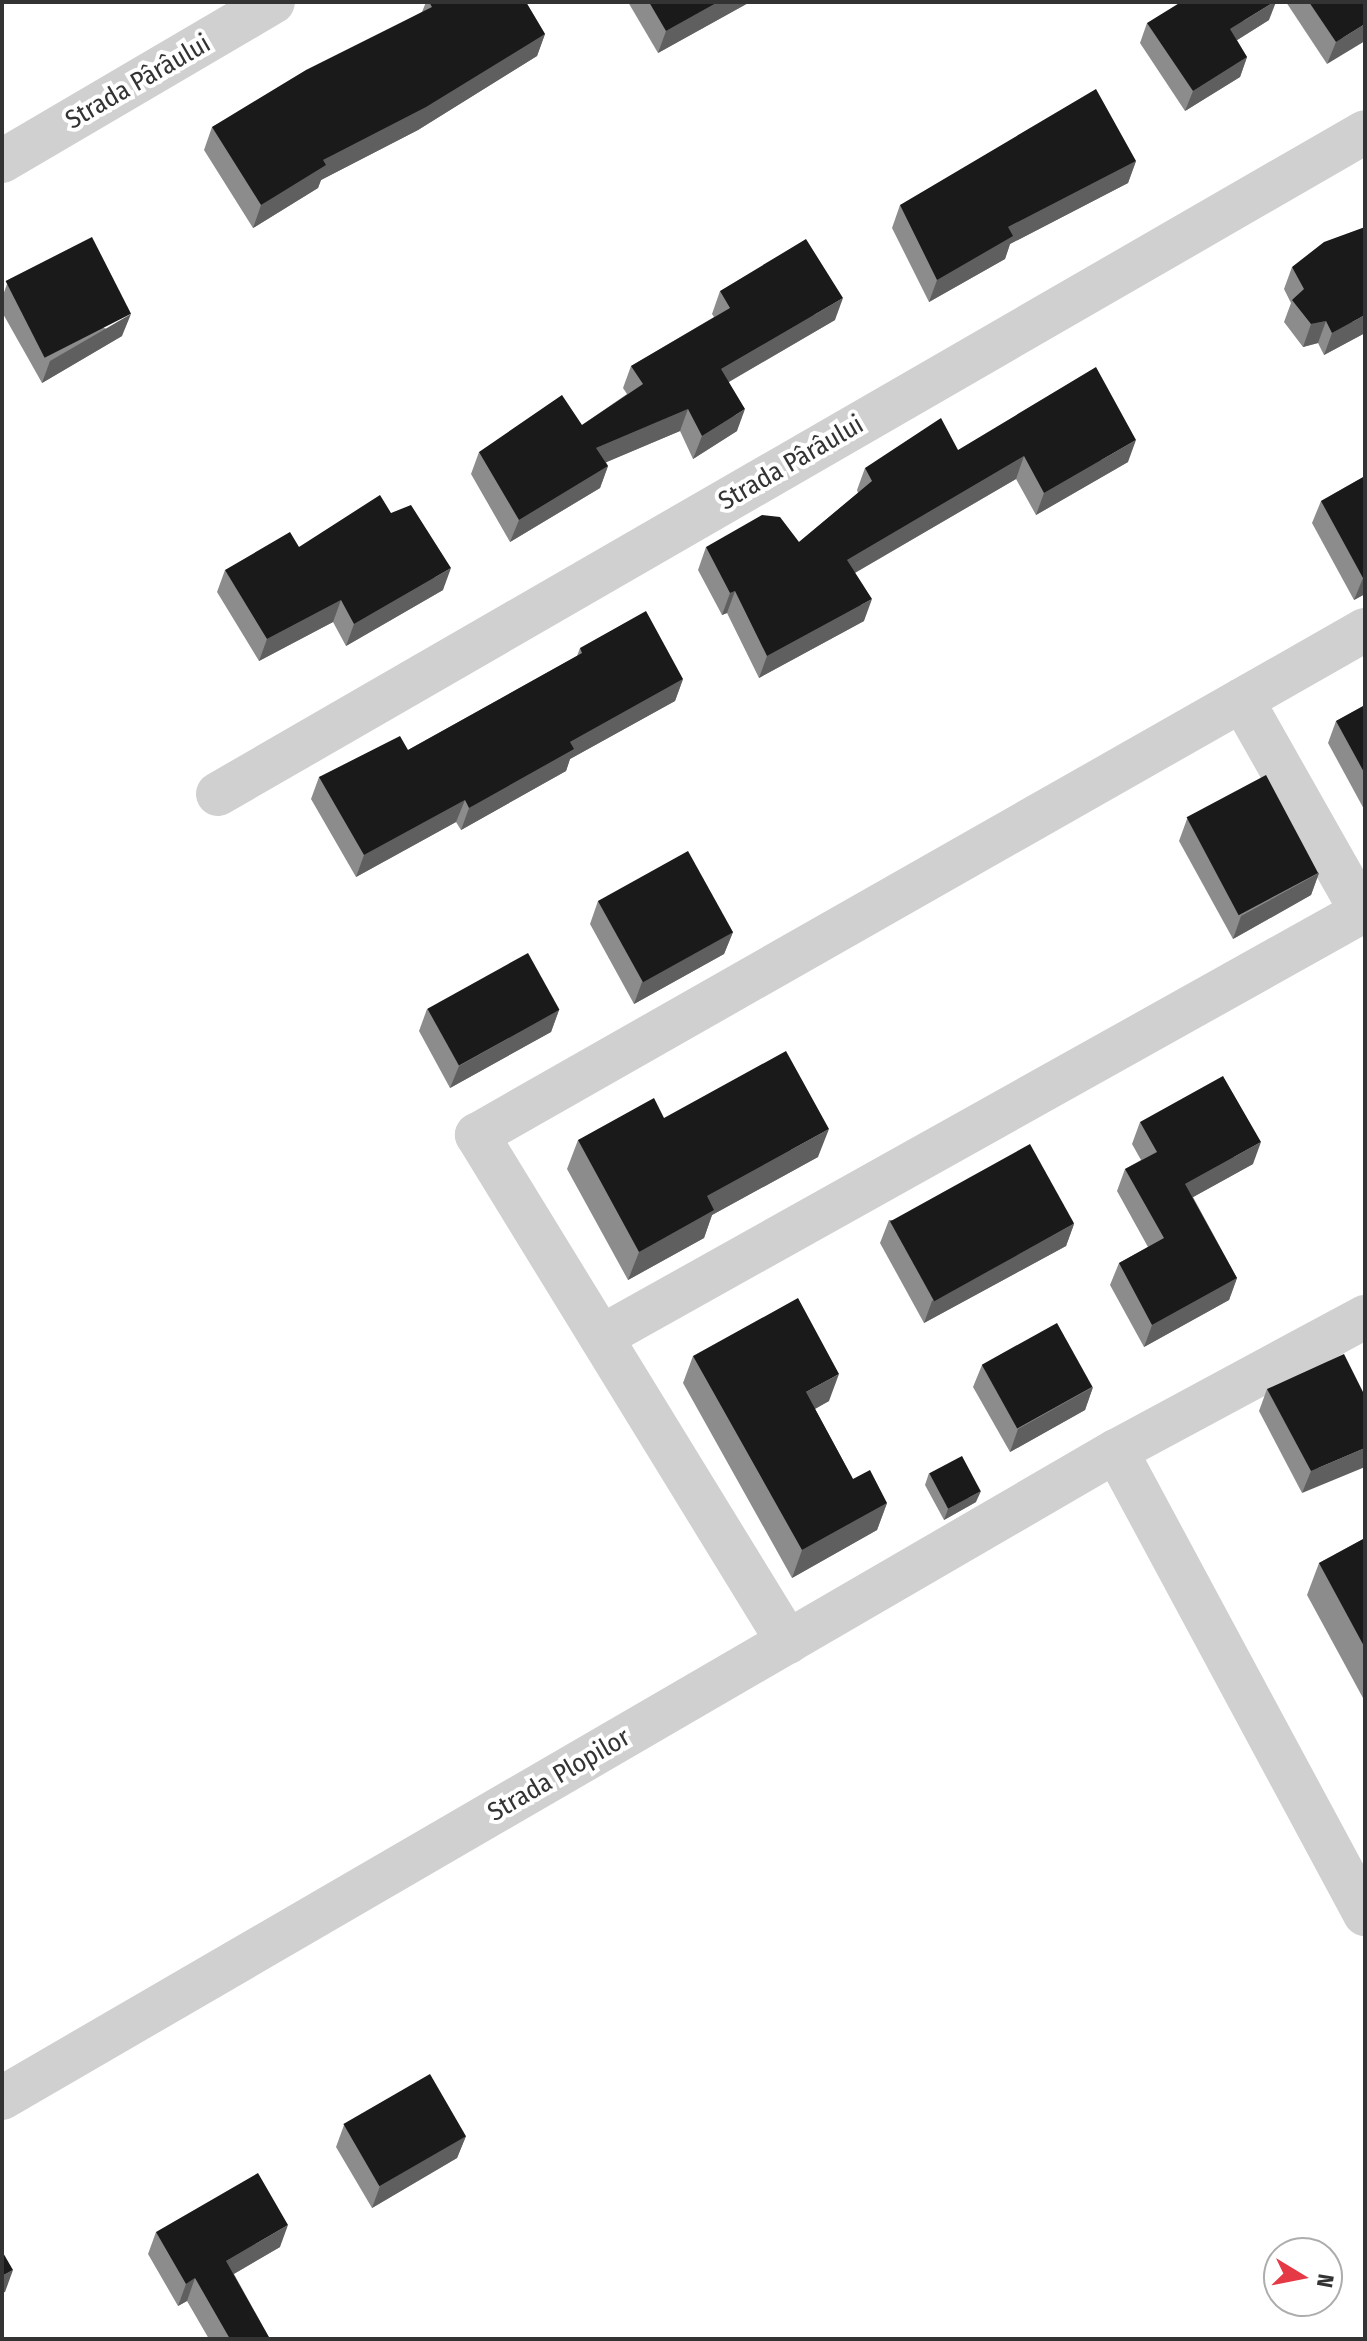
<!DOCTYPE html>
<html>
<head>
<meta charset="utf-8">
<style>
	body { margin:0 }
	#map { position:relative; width:1367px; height:2341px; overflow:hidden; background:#fff; font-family:"Fira Sans Condensed",sans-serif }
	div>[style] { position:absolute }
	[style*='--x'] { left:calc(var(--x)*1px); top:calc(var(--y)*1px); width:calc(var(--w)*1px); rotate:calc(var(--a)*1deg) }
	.street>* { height:44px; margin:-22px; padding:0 22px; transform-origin:22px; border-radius:22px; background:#d0d0d0 }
	.wall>* { inset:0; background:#8c8c8c }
	.shaded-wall>* { inset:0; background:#5f5f5f }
	.building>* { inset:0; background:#1a1a1a; transform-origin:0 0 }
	span { translate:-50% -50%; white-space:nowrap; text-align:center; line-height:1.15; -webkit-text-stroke:8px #fff; paint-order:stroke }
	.street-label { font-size:26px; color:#333 }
	.frame { position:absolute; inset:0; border:4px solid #333; pointer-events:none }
	.north { position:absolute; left:1263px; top:2237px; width:80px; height:80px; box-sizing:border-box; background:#fff; border:2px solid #adadad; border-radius:50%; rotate:100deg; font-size:22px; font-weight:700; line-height:32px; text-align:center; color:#333 }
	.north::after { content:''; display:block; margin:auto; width:28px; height:36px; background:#e63946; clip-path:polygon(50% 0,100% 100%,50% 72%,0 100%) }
</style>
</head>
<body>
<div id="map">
	<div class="street">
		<div style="--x:2;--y:161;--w:314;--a:-30.4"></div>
		<div style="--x:1242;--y:700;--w:244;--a:60.5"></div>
		<div style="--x:218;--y:794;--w:1324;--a:-29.99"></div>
		<div style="--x:601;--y:1337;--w:875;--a:-29.2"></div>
		<div style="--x:1116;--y:1451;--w:526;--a:61.73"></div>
		<div style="--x:788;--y:1642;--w:595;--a:-121.53"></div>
		<div style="--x:477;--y:1135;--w:1022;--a:-29.63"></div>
		<div style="--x:2;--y:2098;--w:1288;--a:-30.15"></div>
		<div style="--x:1116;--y:1451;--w:283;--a:-28.3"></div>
	</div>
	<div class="wall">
		<div style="clip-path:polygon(426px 2px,526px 2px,545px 34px,537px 56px,418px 130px,321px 180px,318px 188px,253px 228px,204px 150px,212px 127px,422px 12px)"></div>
		<div style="clip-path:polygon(628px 2px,750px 2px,658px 53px)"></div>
		<div style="clip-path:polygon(1286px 2px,1365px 2px,1327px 64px)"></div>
		<div style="clip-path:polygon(1269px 20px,1237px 40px,1247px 57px,1240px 77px,1185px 111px,1140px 43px,1147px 23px)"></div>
		<div style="clip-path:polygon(1136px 161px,1128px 183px,1010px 244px,1005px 259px,929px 302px,892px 228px,900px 205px)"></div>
		<div style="clip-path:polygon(1292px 267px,1365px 333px,1324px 355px,1318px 343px,1303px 347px,1284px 322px,1291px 303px,1284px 289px)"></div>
		<div style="clip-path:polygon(7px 284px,122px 336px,42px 383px,2px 312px,2px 298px)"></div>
		<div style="clip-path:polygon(720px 291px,835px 320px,729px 382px,737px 431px,693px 459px,680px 431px,606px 462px,608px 466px,600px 488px,510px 542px,471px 474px,479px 452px,582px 425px,627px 394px,623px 388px,631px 366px,714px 317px,712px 314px)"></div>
		<div style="clip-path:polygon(958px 450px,1128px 462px,1036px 515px,1016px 479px,855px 573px,864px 621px,759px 678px,727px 613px,722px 615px,698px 570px,706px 547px,799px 542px,858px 493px,857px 490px,865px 468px)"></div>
		<div style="clip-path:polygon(1365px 476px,1365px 594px,1354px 600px,1312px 523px,1321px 501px)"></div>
		<div style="clip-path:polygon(391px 513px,443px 590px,346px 646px,333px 622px,259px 661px,217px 592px,225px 570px,299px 547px)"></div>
		<div style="clip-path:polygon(580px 648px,683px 679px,675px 701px,570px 759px,566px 771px,461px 830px,456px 822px,356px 877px,311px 799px,319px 777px,408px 750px,577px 656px)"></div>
		<div style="clip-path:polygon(1365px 705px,1365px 811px,1328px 743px,1336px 721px)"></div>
		<div style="clip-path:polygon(1187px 819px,1319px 873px,1311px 895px,1233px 939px,1179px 841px)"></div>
		<div style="clip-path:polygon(598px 901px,733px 932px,724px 954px,634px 1004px,590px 924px)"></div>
		<div style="clip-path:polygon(427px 1009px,559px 1010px,551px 1032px,450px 1088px,419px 1031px)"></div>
		<div style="clip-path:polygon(664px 1118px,818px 1157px,712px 1215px,704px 1238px,628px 1280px,567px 1169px,578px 1140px)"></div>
		<div style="clip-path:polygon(1140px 1122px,1253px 1164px,1193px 1197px,1237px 1278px,1229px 1300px,1144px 1347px,1110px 1285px,1119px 1263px,1148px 1247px,1117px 1191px,1125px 1169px,1141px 1160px,1132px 1144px)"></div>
		<div style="clip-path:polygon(889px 1220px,1074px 1224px,1066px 1246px,924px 1323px,880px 1243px)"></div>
		<div style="clip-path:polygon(693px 1356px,829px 1401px,815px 1409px,853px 1479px,887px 1503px,877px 1530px,792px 1578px,683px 1383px)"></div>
		<div style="clip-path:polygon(982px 1365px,1093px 1387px,1085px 1410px,1010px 1452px,973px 1387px)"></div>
		<div style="clip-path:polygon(1267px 1389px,1365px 1396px,1302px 1493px,1259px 1411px)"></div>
		<div style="clip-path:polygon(929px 1473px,976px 1502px,944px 1520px,925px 1485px)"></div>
		<div style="clip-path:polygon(1365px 1538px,1365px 1697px,1363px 1698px,1307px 1595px,1319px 1563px)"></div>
		<div style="clip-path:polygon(344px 2125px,466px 2136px,457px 2158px,372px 2208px,336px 2147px)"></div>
		<div style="clip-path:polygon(156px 2232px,280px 2247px,234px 2274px,270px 2339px,209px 2339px,187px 2301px,178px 2306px,148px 2254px)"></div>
	</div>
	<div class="shaded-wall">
		<div style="clip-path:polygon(718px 2px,750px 2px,658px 53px,666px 31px)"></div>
		<div style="clip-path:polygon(1274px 2px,1276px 2px,1269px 20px,1223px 49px,1230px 29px)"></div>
		<div style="clip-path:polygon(1365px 24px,1365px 41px,1327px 64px,1336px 42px)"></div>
		<div style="clip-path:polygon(545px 34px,537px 56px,418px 130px,321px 180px,318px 188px,253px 228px,261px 205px,323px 160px)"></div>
		<div style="clip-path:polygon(1247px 57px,1240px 77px,1185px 111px,1193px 91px)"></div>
		<div style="clip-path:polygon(1136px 161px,1128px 183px,1010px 244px,1005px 259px,929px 302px,937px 280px,1008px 227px)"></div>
		<div style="clip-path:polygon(843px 298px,835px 320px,713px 391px,721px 369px)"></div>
		<div style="clip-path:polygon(131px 314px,122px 336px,42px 383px,50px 361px)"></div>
		<div style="clip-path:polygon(1365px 315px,1365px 333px,1324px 355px,1332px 333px)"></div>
		<div style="clip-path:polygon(1326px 321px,1318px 343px,1303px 347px,1311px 324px)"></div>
		<div style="clip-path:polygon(688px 409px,680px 431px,588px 470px,596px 448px)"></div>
		<div style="clip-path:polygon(745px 409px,737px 431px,693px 459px,702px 436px)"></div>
		<div style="clip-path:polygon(1136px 440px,1128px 462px,1036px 515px,1044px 493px)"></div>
		<div style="clip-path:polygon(1024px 456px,1016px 479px,839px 582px,847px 560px)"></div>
		<div style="clip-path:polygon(608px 466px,600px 488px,510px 542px,519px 520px)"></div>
		<div style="clip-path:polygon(451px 568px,443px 590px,346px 646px,354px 624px)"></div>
		<div style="clip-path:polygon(1365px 577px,1365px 594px,1354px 600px,1363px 578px)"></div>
		<div style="clip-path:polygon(735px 591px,727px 613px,722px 615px,730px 593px)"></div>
		<div style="clip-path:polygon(872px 599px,864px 621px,759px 678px,767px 656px)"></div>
		<div style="clip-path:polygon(341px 600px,333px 622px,259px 661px,267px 639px)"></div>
		<div style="clip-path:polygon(683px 679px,675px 701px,570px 759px,566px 771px,461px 830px,469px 808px,570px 742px)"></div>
		<div style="clip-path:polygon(465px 800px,456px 822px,356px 877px,364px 855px)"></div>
		<div style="clip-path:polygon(1319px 873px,1311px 895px,1233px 939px,1241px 916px)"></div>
		<div style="clip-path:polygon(733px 932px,724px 954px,634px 1004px,642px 982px)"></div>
		<div style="clip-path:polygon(559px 1010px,551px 1032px,450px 1088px,459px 1066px)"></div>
		<div style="clip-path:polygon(829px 1129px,818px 1157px,712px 1215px,704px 1238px,628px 1280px,639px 1252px,707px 1196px)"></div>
		<div style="clip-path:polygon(1261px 1142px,1253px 1164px,1177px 1206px,1185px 1184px)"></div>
		<div style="clip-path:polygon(1074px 1224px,1066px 1246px,924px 1323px,932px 1301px)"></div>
		<div style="clip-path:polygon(1237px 1278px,1229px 1300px,1144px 1347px,1152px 1325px)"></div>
		<div style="clip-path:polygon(839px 1374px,829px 1401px,795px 1420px,806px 1392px)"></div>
		<div style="clip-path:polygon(1093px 1387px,1085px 1410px,1010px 1452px,1018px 1429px)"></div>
		<div style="clip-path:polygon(1365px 1448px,1365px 1467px,1302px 1493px,1311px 1471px)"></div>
		<div style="clip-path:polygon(981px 1491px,976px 1502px,944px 1520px,948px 1509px)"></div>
		<div style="clip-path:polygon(887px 1503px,877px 1530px,792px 1578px,802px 1550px)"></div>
		<div style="clip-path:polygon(466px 2136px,457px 2158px,372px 2208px,380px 2186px)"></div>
		<div style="clip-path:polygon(288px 2225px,280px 2247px,218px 2283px,226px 2261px)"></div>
		<div style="clip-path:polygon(13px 2270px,5px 2292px,2px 2293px,2px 2276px)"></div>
		<div style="clip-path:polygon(195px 2278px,187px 2301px,178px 2306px,186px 2284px)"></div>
	</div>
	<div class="building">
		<div style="clip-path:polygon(429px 2px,526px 2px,545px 34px,426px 107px,323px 160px,326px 165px,261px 205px,212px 127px,306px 70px,432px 7px)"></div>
		<div style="clip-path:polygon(649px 2px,718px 2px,666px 31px)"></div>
		<div style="clip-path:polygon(1181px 2px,1274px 2px,1230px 29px,1247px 57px,1193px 91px,1147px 23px)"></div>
		<div style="clip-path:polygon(1309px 2px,1365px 2px,1365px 24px,1336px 42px)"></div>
		<div style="clip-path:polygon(1096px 89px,1136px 161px,1008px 227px,1013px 236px,937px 280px,900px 205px)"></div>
		<div style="clip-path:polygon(1365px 227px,1365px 315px,1332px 333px,1326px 321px,1311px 324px,1292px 300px,1304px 289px,1292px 267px,1324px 242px)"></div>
		<div style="left:92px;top:237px;width:86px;height:97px;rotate:63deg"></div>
		<div style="clip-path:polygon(806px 239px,843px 298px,721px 369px,745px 409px,702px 436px,688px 409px,596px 448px,608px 466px,519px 520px,479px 452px,562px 395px,582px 425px,643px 384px,631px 366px,730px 308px,720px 291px)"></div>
		<div style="clip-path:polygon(1096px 367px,1136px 440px,1044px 493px,1024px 456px,847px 560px,872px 599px,767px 656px,735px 591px,730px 593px,706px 547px,762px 515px,780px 517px,799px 542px,872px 481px,865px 468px,941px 418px,958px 450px)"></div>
		<div style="clip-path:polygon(1365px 476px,1365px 577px,1363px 578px,1321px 501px)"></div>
		<div style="clip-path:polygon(380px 495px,391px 513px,411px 505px,451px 568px,354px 624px,341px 600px,267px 639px,225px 570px,290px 532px,299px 547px)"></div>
		<div style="clip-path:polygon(646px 611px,683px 679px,570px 742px,574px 749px,469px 808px,465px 800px,364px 855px,319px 777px,400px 736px,408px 750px,582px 653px,580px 648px)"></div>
		<div style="clip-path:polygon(1365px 705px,1365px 774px,1336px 721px)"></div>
		<div style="left:1266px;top:775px;width:111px;height:90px;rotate:62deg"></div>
		<div style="left:688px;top:851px;width:93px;height:103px;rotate:61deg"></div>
		<div style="left:528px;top:953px;width:65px;height:115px;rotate:61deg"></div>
		<div style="clip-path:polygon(786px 1051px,829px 1129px,707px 1196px,714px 1210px,639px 1252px,578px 1140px,654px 1098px,664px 1118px)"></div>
		<div style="clip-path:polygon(1223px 1076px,1261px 1142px,1185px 1184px,1237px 1278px,1152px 1325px,1119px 1263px,1164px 1238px,1125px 1169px,1157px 1152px,1140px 1122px)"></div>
		<div style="left:1030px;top:1144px;width:91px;height:160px;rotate:61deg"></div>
		<div style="clip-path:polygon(798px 1298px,839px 1374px,806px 1392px,853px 1479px,870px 1470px,887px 1503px,802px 1550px,693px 1356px)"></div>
		<div style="left:1057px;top:1323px;width:73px;height:86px;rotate:61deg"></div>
		<div style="clip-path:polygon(1344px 1354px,1365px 1396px,1365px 1448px,1311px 1471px,1267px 1389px)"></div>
		<div style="left:962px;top:1456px;width:40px;height:37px;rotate:62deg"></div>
		<div style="clip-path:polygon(1365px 1538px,1365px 1648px,1319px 1563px)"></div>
		<div style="left:430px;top:2074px;width:72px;height:100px;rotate:60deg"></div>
		<div style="clip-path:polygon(258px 2173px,288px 2225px,226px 2261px,270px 2339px,230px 2339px,195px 2278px,186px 2284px,156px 2232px)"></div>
		<div style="clip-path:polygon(2px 2251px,13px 2270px,2px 2276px)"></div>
	</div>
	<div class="street-label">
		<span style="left:138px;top:82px;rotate:-30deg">Strada Pârâului</span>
		<span style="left:791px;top:463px;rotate:-30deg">Strada Pârâului</span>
		<span style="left:559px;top:1775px;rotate:-30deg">Strada Plopilor</span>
	</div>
	<div class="frame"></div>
	<div class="north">N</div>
</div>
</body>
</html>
